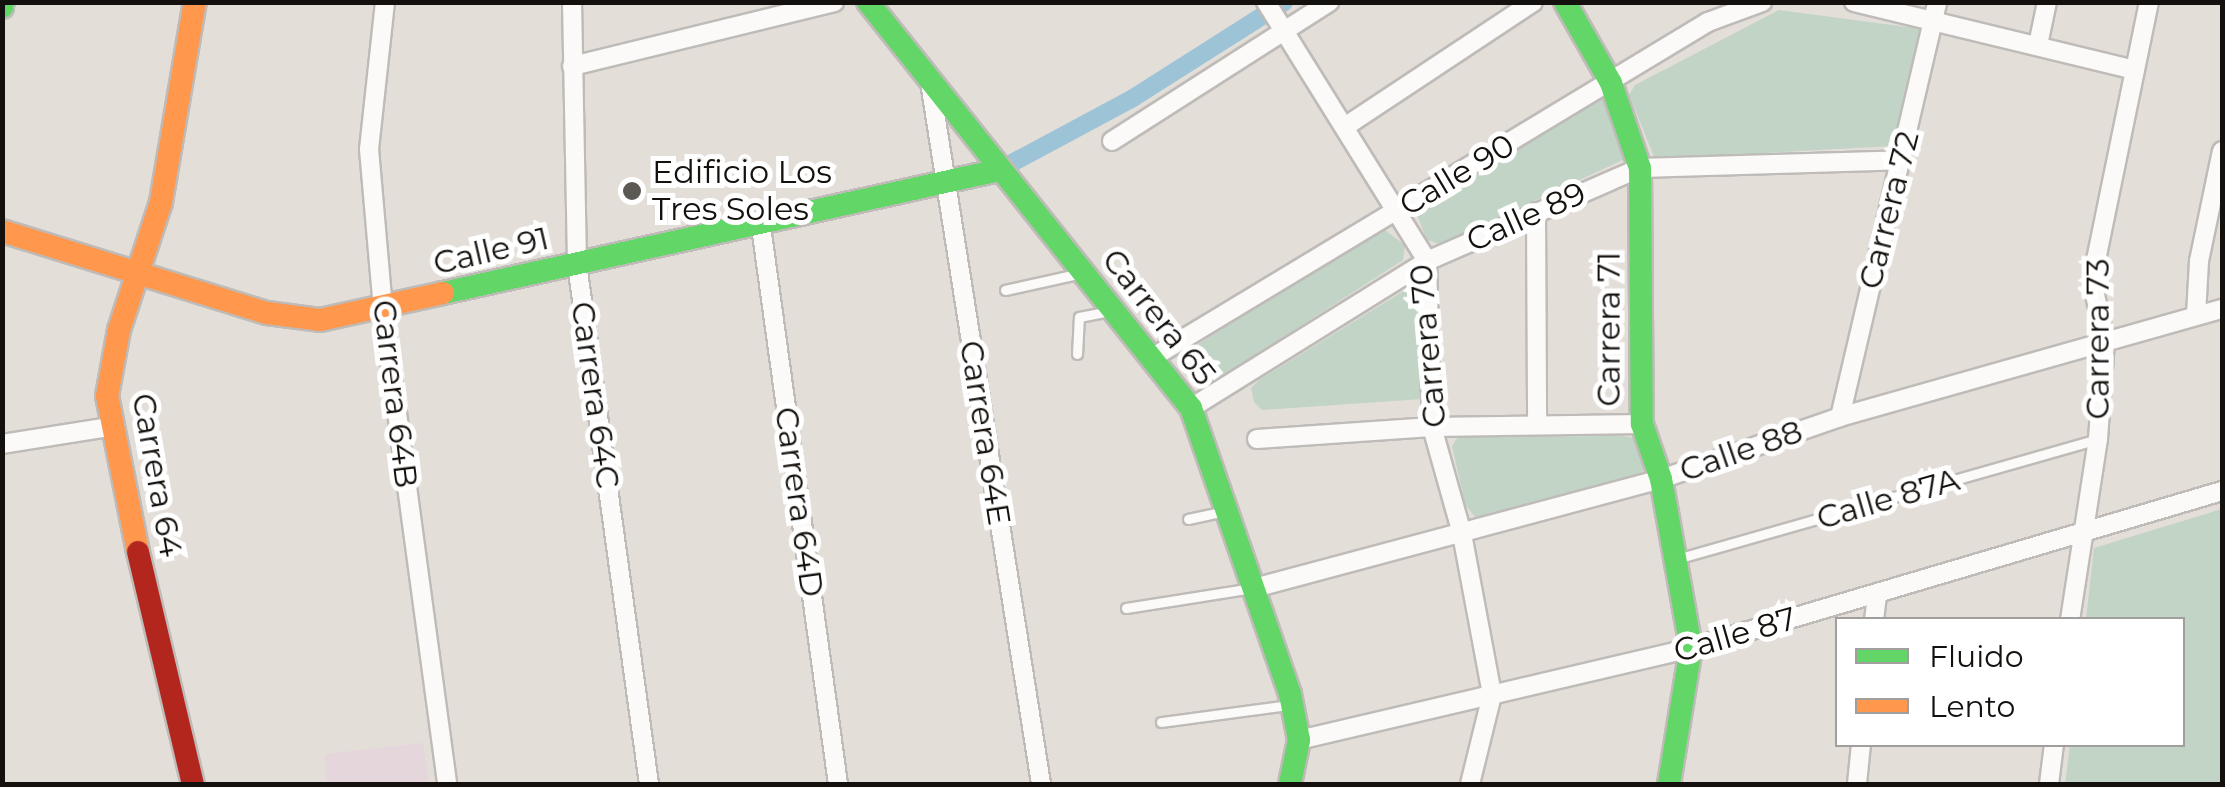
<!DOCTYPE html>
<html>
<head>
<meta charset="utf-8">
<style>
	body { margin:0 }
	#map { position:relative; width:2225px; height:787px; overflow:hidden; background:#e4ded9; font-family:Montserrat,sans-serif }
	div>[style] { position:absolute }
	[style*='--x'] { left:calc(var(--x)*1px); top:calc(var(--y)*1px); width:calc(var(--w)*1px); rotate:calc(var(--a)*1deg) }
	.education>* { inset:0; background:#e4d6db }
	.green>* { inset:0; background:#c1d4c5 }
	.canal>* { height:18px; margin:-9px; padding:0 9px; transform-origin:9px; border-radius:9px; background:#9dc3d7 }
	.roads { filter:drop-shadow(2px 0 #bebbb8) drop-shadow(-2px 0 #bebbb8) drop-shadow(0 2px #bebbb8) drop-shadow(0 -2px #bebbb8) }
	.lane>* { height:9px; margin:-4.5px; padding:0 4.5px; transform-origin:4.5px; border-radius:4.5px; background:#fbfaf9 }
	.street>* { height:18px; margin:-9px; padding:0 9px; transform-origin:9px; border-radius:9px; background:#fbfaf9 }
	.fast>* { height:22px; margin:-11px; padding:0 11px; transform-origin:11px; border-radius:11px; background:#63d668 }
	.slow>* { height:22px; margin:-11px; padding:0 11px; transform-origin:11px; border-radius:11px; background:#ff974d }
	.jam>* { height:22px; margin:-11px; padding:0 11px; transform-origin:11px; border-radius:11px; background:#b3261e }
	.dots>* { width:28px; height:28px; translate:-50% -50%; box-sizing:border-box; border:5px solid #fff; border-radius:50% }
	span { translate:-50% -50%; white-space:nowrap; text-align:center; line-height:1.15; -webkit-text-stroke:10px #fff; paint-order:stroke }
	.poi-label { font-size:32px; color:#13100d }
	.left { translate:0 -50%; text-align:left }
	.street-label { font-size:32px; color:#13100d }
	.frame { position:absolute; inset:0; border:5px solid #13100d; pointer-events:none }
	.legend { position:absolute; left:1835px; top:617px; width:350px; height:130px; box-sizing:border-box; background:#fff; border:2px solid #a19f9e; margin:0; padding:12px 18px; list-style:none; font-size:30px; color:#13100d }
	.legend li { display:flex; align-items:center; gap:20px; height:50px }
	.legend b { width:50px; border:2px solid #a19f9e }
</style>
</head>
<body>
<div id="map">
	<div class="education">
		<div style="clip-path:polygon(423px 743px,429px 784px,326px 784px,325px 754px)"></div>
	</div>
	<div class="green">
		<div style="clip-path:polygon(1779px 10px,1922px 29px,1894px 146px,1655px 159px,1629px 95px,1635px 85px)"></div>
		<div style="clip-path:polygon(1601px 99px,1611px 102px,1627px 152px,1623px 160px,1440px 244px,1427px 240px,1416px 212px)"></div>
		<div style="clip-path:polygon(1382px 228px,1405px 245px,1403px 260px,1227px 373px,1209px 381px,1193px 373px,1190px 358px,1200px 343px)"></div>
		<div style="clip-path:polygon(1415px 284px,1422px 399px,1262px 410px,1254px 402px,1251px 388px,1259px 380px)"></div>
		<div style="clip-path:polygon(1623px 436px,1634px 438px,1647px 468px,1641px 473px,1478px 521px,1465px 504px,1452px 446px,1458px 437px)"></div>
		<div style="clip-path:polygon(2222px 509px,2222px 784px,2065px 784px,2070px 745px,2182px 744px,2182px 620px,2086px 619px,2094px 548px)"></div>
	</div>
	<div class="canal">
		<div style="--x:999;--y:170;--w:152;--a:-28.2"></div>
		<div style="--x:1133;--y:98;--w:179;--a:-32.4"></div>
	</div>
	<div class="roads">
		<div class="lane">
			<div style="--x:1005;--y:290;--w:74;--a:-12.5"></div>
			<div style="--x:1077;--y:354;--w:37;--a:-87"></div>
			<div style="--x:1079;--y:317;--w:31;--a:-11"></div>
			<div style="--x:1188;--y:519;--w:35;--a:-12"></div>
			<div style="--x:1680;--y:558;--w:435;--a:-15.9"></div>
			<div style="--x:1126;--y:608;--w:128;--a:-9"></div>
			<div style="--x:1161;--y:722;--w:129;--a:-7.6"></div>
		</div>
		<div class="street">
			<div style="--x:385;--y:2;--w:148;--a:96.2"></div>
			<div style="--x:369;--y:149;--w:161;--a:85"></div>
			<div style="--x:383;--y:309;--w:479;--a:82.3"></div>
			<div style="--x:572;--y:2;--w:262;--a:88.9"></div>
			<div style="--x:577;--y:264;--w:525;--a:82.12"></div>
			<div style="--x:1266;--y:2;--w:305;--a:58.1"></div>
			<div style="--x:1427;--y:261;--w:166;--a:88.3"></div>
			<div style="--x:1432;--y:427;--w:111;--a:74.3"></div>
			<div style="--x:1462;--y:534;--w:164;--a:79.4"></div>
			<div style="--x:1492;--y:695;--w:92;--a:103.9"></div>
			<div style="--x:1854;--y:2;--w:289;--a:13.6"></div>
			<div style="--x:2038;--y:45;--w:44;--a:-78.2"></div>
			<div style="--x:572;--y:66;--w:270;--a:-13.7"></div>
			<div style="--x:930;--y:82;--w:711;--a:81.01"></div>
			<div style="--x:1346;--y:126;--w:224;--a:-33.5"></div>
			<div style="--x:1112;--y:141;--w:258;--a:-32.6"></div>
			<div style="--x:1536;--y:212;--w:213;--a:89.7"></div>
			<div style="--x:760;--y:219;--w:570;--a:82.14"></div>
			<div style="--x:2196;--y:315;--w:54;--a:-86.8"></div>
			<div style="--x:2199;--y:261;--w:112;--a:-78.2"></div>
			<div style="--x:1155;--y:356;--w:646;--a:-31.13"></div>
			<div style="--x:1708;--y:22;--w:58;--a:-20.3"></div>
			<div style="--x:1191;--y:408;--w:278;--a:-31.9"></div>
			<div style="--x:1427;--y:261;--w:232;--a:-23.6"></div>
			<div style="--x:1640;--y:168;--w:262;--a:-1.7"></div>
			<div style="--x:1840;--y:417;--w:426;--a:-76.8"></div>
			<div style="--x:1257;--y:439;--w:175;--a:-3.9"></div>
			<div style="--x:1432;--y:427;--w:210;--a:-0.8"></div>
			<div style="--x:2;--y:444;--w:108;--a:-9"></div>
			<div style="--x:1258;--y:587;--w:417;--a:-15"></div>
			<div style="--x:1661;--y:479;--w:189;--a:-19.1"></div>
			<div style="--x:1840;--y:417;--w:397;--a:-15.8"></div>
			<div style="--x:1874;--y:620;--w:26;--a:-83"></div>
			<div style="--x:2070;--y:620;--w:183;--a:-81.2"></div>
			<div style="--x:2098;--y:439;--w:98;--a:-85.9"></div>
			<div style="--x:2105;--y:341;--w:52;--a:-102.2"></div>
			<div style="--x:2094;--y:290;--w:30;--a:-86"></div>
			<div style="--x:2096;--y:260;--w:263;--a:-78.4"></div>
			<div style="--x:1299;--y:740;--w:403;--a:-13.2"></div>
			<div style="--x:1691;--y:648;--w:554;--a:-16.47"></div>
			<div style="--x:1857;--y:784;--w:40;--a:-84.3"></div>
			<div style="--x:2049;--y:784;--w:40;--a:-82.9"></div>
		</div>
		<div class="fast">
			<div style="--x:868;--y:2;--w:519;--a:51.5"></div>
			<div style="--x:1191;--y:408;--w:303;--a:70.9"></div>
			<div style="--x:1290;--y:694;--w:47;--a:78.9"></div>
			<div style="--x:1299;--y:740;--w:45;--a:101.6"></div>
			<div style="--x:1565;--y:2;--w:93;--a:60.4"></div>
			<div style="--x:1611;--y:83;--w:90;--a:71.2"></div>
			<div style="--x:1640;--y:168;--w:256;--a:89.6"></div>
			<div style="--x:1642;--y:424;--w:58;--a:70.9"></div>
			<div style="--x:1661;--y:479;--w:172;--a:79.9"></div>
			<div style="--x:1691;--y:648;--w:138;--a:99.2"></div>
			<div style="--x:2;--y:7;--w:5;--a:-79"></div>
			<div style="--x:443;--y:293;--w:569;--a:-12.47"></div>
		</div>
		<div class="slow">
			<div style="--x:2;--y:231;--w:277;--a:17.2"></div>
			<div style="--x:267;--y:313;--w:53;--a:7.5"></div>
			<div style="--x:320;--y:320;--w:126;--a:-12.4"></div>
			<div style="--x:138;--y:552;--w:159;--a:-101.2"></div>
			<div style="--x:107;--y:396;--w:67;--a:-79.7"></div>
			<div style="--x:119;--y:330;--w:135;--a:-71.8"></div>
			<div style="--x:161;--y:202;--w:203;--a:-80.4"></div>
		</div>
		<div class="jam">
			<div style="--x:138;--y:552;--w:238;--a:76.7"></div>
		</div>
	</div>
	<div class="dots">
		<div style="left:632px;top:191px;background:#5c5854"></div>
	</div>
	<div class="poi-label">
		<span class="left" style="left:652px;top:191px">Edificio Los<br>Tres Soles</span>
	</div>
	<div class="street-label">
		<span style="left:1457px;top:175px;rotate:-31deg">Calle 90</span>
		<span style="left:1889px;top:210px;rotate:-76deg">Carrera 72</span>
		<span style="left:1526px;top:217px;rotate:-24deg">Calle 89</span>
		<span style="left:491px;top:251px;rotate:-13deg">Calle 91</span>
		<span style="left:1159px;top:317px;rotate:52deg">Carrera 65</span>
		<span style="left:1609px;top:329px;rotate:-90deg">Carrera 71</span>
		<span style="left:2098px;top:339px;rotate:-90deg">Carrera 73</span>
		<span style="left:1428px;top:346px;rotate:-95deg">Carrera 70</span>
		<span style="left:395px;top:394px;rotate:83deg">Carrera 64B</span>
		<span style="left:595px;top:395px;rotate:82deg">Carrera 64C</span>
		<span style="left:985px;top:433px;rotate:81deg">Carrera 64E</span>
		<span style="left:1741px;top:451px;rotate:-19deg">Calle 88</span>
		<span style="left:157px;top:475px;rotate:80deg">Carrera 64</span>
		<span style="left:1888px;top:499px;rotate:-16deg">Calle 87A</span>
		<span style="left:799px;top:502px;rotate:82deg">Carrera 64D</span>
		<span style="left:1735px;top:635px;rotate:-16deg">Calle 87</span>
	</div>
	<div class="frame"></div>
	<ul class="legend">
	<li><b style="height:12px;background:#63d668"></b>Fluido</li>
	<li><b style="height:12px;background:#ff974d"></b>Lento</li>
	</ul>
</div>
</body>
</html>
